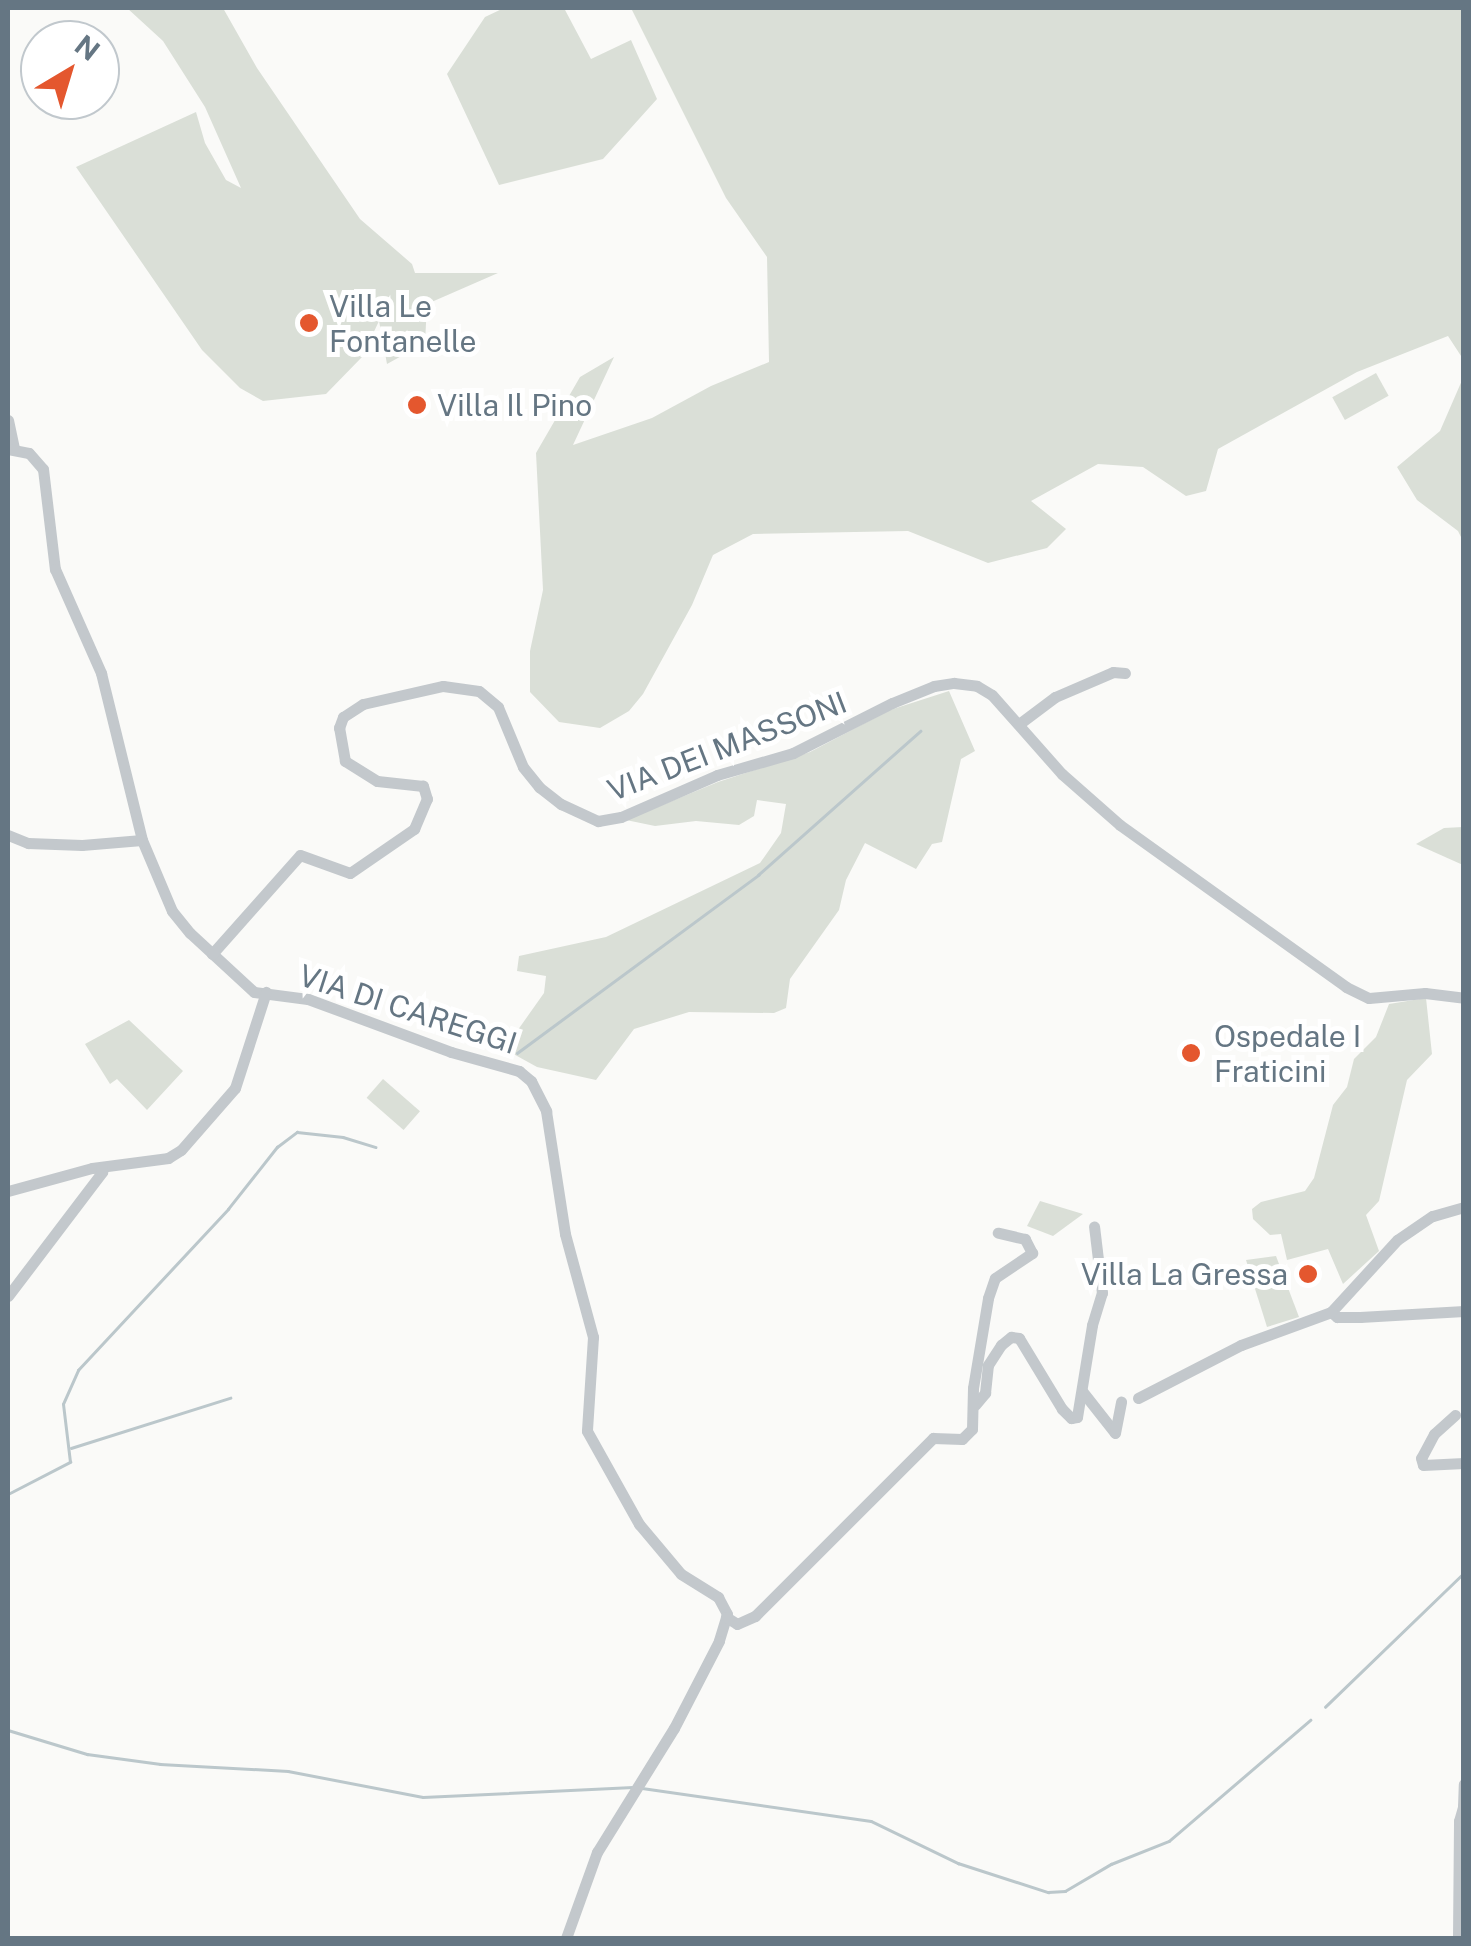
<!DOCTYPE html>
<html>
<head>
<meta charset="utf-8">
<style>
	body { margin:0 }
	#map { position:relative; width:1471px; height:1946px; overflow:hidden; background:#fafaf8; font-family:"Public Sans",sans-serif }
	div>[style] { position:absolute }
	[style*='--x'] { left:calc(var(--x)*1px); top:calc(var(--y)*1px); width:calc(var(--w)*1px); rotate:calc(var(--a)*1deg) }
	.green>* { inset:0; background:#dadfd7; transform-origin:0 0 }
	.stream>* { height:2.5px; margin:-1.25px; padding:0 1.25px; transform-origin:1.25px; border-radius:1.25px; background:#bbc7cb }
	.minor>* { height:11px; margin:-5.5px; padding:0 5.5px; transform-origin:5.5px; border-radius:5.5px; background:#c3c8cc }
	.dots>* { width:28px; height:28px; translate:-50% -50%; box-sizing:border-box; border:5px solid #fff; border-radius:50% }
	span { translate:-50% -50%; white-space:nowrap; text-align:center; line-height:1.15; -webkit-text-stroke:10px #fff; paint-order:stroke }
	.poi-label { font-size:30px; color:#657683 }
	.left { translate:0 -50%; text-align:left }
	.right { translate:-100% -50%; text-align:right }
	.street-label { font-size:30px; color:#657683 }
	.frame { position:absolute; inset:0; border:10px solid #657683; pointer-events:none }
	.north { position:absolute; left:20px; top:20px; width:100px; height:100px; box-sizing:border-box; background:#fff; border:2px solid #c1c8cd; border-radius:50%; rotate:38deg; font-size:28px; font-weight:700; line-height:40px; text-align:center; color:#657683 }
	.north::after { content:''; display:block; margin:auto; width:35px; height:45px; background:#e4572e; clip-path:polygon(50% 0,100% 100%,50% 72%,0 100%) }
</style>
</head>
<body>
<div id="map">
	<div class="green">
		<div style="clip-path:polygon(127px 8px,223px 8px,257px 68px,360px 219px,412px 264px,415px 273px,498px 273px,427px 304px,425px 343px,387px 364px,379px 321px,362px 357px,326px 394px,263px 401px,240px 388px,202px 350px,76px 167px,196px 112px,205px 143px,226px 180px,241px 188px,205px 107px,163px 41px)"></div>
		<div style="clip-path:polygon(504px 8px,564px 8px,591px 59px,631px 40px,657px 99px,603px 159px,499px 185px,447px 74px,485px 17px)"></div>
		<div style="clip-path:polygon(631px 8px,1463px 8px,1463px 359px,1448px 336px,1357px 372px,1218px 449px,1206px 491px,1186px 496px,1143px 467px,1098px 464px,1031px 501px,1066px 529px,1047px 548px,988px 563px,908px 531px,753px 534px,713px 555px,692px 605px,643px 694px,629px 711px,600px 728px,559px 722px,530px 692px,530px 651px,543px 590px,536px 453px,580px 377px,614px 357px,573px 445px,652px 418px,711px 386px,769px 362px,767px 257px,726px 198px)"></div>
		<div style="left:1376px;top:373px;width:26px;height:50px;rotate:61deg"></div>
		<div style="clip-path:polygon(1463px 378px,1464px 541px,1463px 541px,1458px 531px,1417px 500px,1397px 467px,1440px 431px)"></div>
		<div style="clip-path:polygon(949px 691px,975px 751px,961px 759px,942px 842px,932px 844px,916px 869px,865px 843px,846px 880px,839px 910px,790px 979px,786px 1008px,774px 1013px,689px 1012px,634px 1029px,596px 1080px,537px 1067px,497px 1045px,501px 1039px,515px 1034px,544px 993px,546px 976px,517px 971px,519px 956px,606px 937px,760px 863px,781px 833px,786px 804px,757px 800px,754px 816px,739px 825px,696px 821px,655px 826px,626px 820px,718px 782px,810px 752px,890px 710px)"></div>
		<div style="clip-path:polygon(1463px 827px,1463px 865px,1416px 844px,1444px 828px)"></div>
		<div style="clip-path:polygon(1426px 998px,1432px 1054px,1407px 1080px,1379px 1201px,1366px 1215px,1379px 1251px,1343px 1284px,1328px 1249px,1287px 1260px,1281px 1234px,1270px 1235px,1253px 1219px,1252px 1209px,1261px 1202px,1305px 1191px,1314px 1178px,1333px 1105px,1347px 1087px,1354px 1059px,1376px 1037px,1389px 1004px)"></div>
		<div style="clip-path:polygon(129px 1020px,183px 1071px,147px 1110px,117px 1079px,110px 1084px,85px 1044px)"></div>
		<div style="left:383px;top:1079px;width:49px;height:25px;rotate:41deg"></div>
		<div style="clip-path:polygon(1040px 1201px,1083px 1214px,1053px 1236px,1027px 1226px)"></div>
		<div style="clip-path:polygon(1276px 1256px,1299px 1317px,1267px 1327px,1246px 1260px)"></div>
	</div>
	<div class="stream">
		<div style="--x:517;--y:1053;--w:300;--a:-36.4"></div>
		<div style="--x:758;--y:875;--w:217;--a:-41.6"></div>
		<div style="--x:71;--y:1448;--w:167;--a:-17.5"></div>
		<div style="--x:8;--y:1494;--w:70;--a:-27.3"></div>
		<div style="--x:70;--y:1462;--w:58;--a:-96.9"></div>
		<div style="--x:63;--y:1404;--w:37;--a:-66"></div>
		<div style="--x:78;--y:1370;--w:220;--a:-47"></div>
		<div style="--x:228;--y:1209;--w:79;--a:-51.7"></div>
		<div style="--x:277;--y:1147;--w:25;--a:-37"></div>
		<div style="--x:297;--y:1132;--w:46;--a:6.2"></div>
		<div style="--x:343;--y:1137;--w:34;--a:17"></div>
		<div style="--x:1325;--y:1707;--w:193;--a:-44"></div>
		<div style="--x:8;--y:1730;--w:83;--a:16.9"></div>
		<div style="--x:87;--y:1754;--w:74;--a:7.8"></div>
		<div style="--x:160;--y:1764;--w:128;--a:3.1"></div>
		<div style="--x:288;--y:1771;--w:137;--a:10.9"></div>
		<div style="--x:423;--y:1797;--w:210;--a:-2.7"></div>
		<div style="--x:642;--y:1788;--w:231;--a:8.2"></div>
		<div style="--x:871;--y:1821;--w:97;--a:25.8"></div>
		<div style="--x:958;--y:1863;--w:95;--a:17.9"></div>
		<div style="--x:1048;--y:1892;--w:17;--a:-3"></div>
		<div style="--x:1065;--y:1891;--w:53;--a:-30.4"></div>
		<div style="--x:1111;--y:1864;--w:62;--a:-21.6"></div>
		<div style="--x:1169;--y:1841;--w:186;--a:-40.6"></div>
	</div>
	<div class="minor">
		<div style="--x:8;--y:420;--w:29;--a:78"></div>
		<div style="--x:8;--y:449;--w:21;--a:11"></div>
		<div style="--x:29;--y:453;--w:21;--a:49"></div>
		<div style="--x:43;--y:469;--w:101;--a:83.2"></div>
		<div style="--x:55;--y:569;--w:114;--a:66.1"></div>
		<div style="--x:101;--y:673;--w:172;--a:76.2"></div>
		<div style="--x:142;--y:840;--w:77;--a:67.1"></div>
		<div style="--x:172;--y:911;--w:28;--a:51"></div>
		<div style="--x:190;--y:933;--w:87;--a:42.7"></div>
		<div style="--x:254;--y:992;--w:54;--a:7.4"></div>
		<div style="--x:308;--y:999;--w:153;--a:20.3"></div>
		<div style="--x:451;--y:1052;--w:71;--a:15.6"></div>
		<div style="--x:519;--y:1071;--w:16;--a:40"></div>
		<div style="--x:531;--y:1081;--w:34;--a:63"></div>
		<div style="--x:546;--y:1111;--w:124;--a:81.2"></div>
		<div style="--x:565;--y:1234;--w:107;--a:74.8"></div>
		<div style="--x:593;--y:1337;--w:94;--a:93.7"></div>
		<div style="--x:587;--y:1431;--w:107;--a:60.8"></div>
		<div style="--x:639;--y:1524;--w:65;--a:50"></div>
		<div style="--x:681;--y:1574;--w:44;--a:31.9"></div>
		<div style="--x:718;--y:1597;--w:19;--a:62"></div>
		<div style="--x:727;--y:1614;--w:28;--a:107"></div>
		<div style="--x:719;--y:1641;--w:98;--a:117.3"></div>
		<div style="--x:674;--y:1728;--w:146;--a:121.8"></div>
		<div style="--x:597;--y:1852;--w:91;--a:109.8"></div>
		<div style="--x:1019;--y:724;--w:45;--a:-36.9"></div>
		<div style="--x:1055;--y:697;--w:63;--a:-23.3"></div>
		<div style="--x:1113;--y:672;--w:12;--a:5"></div>
		<div style="--x:8;--y:835;--w:22;--a:22"></div>
		<div style="--x:28;--y:843;--w:54;--a:2.1"></div>
		<div style="--x:82;--y:845;--w:60;--a:-4.8"></div>
		<div style="--x:212;--y:954;--w:132;--a:-48.4"></div>
		<div style="--x:300;--y:855;--w:53;--a:19.8"></div>
		<div style="--x:350;--y:873;--w:78;--a:-34.5"></div>
		<div style="--x:414;--y:829;--w:33;--a:-67"></div>
		<div style="--x:427;--y:799;--w:14;--a:-107"></div>
		<div style="--x:423;--y:786;--w:46;--a:-173.8"></div>
		<div style="--x:377;--y:781;--w:38;--a:-148"></div>
		<div style="--x:345;--y:761;--w:34;--a:-100"></div>
		<div style="--x:339;--y:728;--w:12;--a:-70"></div>
		<div style="--x:343;--y:717;--w:24;--a:-33"></div>
		<div style="--x:363;--y:704;--w:82;--a:-12.7"></div>
		<div style="--x:443;--y:686;--w:36;--a:8"></div>
		<div style="--x:479;--y:691;--w:25;--a:40"></div>
		<div style="--x:498;--y:707;--w:65;--a:67.4"></div>
		<div style="--x:523;--y:767;--w:26;--a:51"></div>
		<div style="--x:539;--y:787;--w:28;--a:38"></div>
		<div style="--x:561;--y:804;--w:41;--a:24.7"></div>
		<div style="--x:598;--y:821;--w:23;--a:-10"></div>
		<div style="--x:621;--y:817;--w:105;--a:-23.6"></div>
		<div style="--x:717;--y:775;--w:79;--a:-16.1"></div>
		<div style="--x:793;--y:753;--w:111;--a:-26.8"></div>
		<div style="--x:892;--y:703;--w:45;--a:-22"></div>
		<div style="--x:934;--y:686;--w:20;--a:-9"></div>
		<div style="--x:954;--y:683;--w:23;--a:7"></div>
		<div style="--x:977;--y:686;--w:17;--a:31"></div>
		<div style="--x:992;--y:695;--w:106;--a:48.5"></div>
		<div style="--x:1062;--y:774;--w:77;--a:41.3"></div>
		<div style="--x:1120;--y:825;--w:278;--a:35.6"></div>
		<div style="--x:1346;--y:987;--w:25;--a:26"></div>
		<div style="--x:1369;--y:998;--w:56;--a:-5.1"></div>
		<div style="--x:1425;--y:993;--w:39;--a:7"></div>
		<div style="--x:8;--y:1191;--w:87;--a:-15.3"></div>
		<div style="--x:92;--y:1168;--w:77;--a:-7.5"></div>
		<div style="--x:168;--y:1158;--w:15;--a:-32"></div>
		<div style="--x:181;--y:1150;--w:82;--a:-48.9"></div>
		<div style="--x:235;--y:1088;--w:101;--a:-72.1"></div>
		<div style="--x:1464;--y:1207;--w:33;--a:164"></div>
		<div style="--x:1432;--y:1216;--w:42;--a:145.6"></div>
		<div style="--x:1397;--y:1240;--w:98;--a:132.5"></div>
		<div style="--x:1331;--y:1312;--w:8;--a:40"></div>
		<div style="--x:1337;--y:1317;--w:23;--a:0"></div>
		<div style="--x:1360;--y:1317;--w:104;--a:-3.3"></div>
		<div style="--x:8;--y:1296;--w:156;--a:-52.8"></div>
		<div style="--x:102;--y:1172;--w:5;--a:-101"></div>
		<div style="--x:1082;--y:1391;--w:53;--a:51.8"></div>
		<div style="--x:1115;--y:1433;--w:32;--a:-79"></div>
		<div style="--x:1138;--y:1398;--w:116;--a:-27.2"></div>
		<div style="--x:1241;--y:1345;--w:96;--a:-20.1"></div>
		<div style="--x:975;--y:1405;--w:16;--a:-50"></div>
		<div style="--x:985;--y:1393;--w:28;--a:-84"></div>
		<div style="--x:988;--y:1365;--w:24;--a:-57"></div>
		<div style="--x:1001;--y:1345;--w:13;--a:-39"></div>
		<div style="--x:1011;--y:1337;--w:8;--a:7"></div>
		<div style="--x:1019;--y:1338;--w:83;--a:58.8"></div>
		<div style="--x:1062;--y:1409;--w:13;--a:45"></div>
		<div style="--x:1071;--y:1418;--w:6;--a:-9"></div>
		<div style="--x:1077;--y:1417;--w:93;--a:-80.7"></div>
		<div style="--x:1092;--y:1325;--w:34;--a:-73"></div>
		<div style="--x:1102;--y:1293;--w:67;--a:-96.8"></div>
		<div style="--x:1455;--y:1415;--w:28;--a:138"></div>
		<div style="--x:1434;--y:1434;--w:27;--a:118"></div>
		<div style="--x:1421;--y:1458;--w:7;--a:74"></div>
		<div style="--x:1423;--y:1465;--w:41;--a:-2.8"></div>
		<div style="--x:726;--y:1617;--w:13;--a:32"></div>
		<div style="--x:737;--y:1624;--w:20;--a:-24"></div>
		<div style="--x:755;--y:1616;--w:252;--a:-45"></div>
		<div style="--x:933;--y:1438;--w:29;--a:2"></div>
		<div style="--x:962;--y:1439;--w:14;--a:-45"></div>
		<div style="--x:972;--y:1429;--w:41;--a:-88.6"></div>
		<div style="--x:973;--y:1388;--w:91;--a:-80.5"></div>
		<div style="--x:988;--y:1298;--w:21;--a:-71"></div>
		<div style="--x:995;--y:1278;--w:45;--a:-34"></div>
		<div style="--x:1032;--y:1253;--w:16;--a:-117"></div>
		<div style="--x:1025;--y:1239;--w:28;--a:-167"></div>
		<div style="--x:1463;--y:1807;--w:23;--a:-88"></div>
		<div style="--x:1458;--y:1938;--w:117;--a:-89.5"></div>
		<div style="--x:1459;--y:1821;--w:18;--a:-74"></div>
	</div>
	<div class="dots">
		<div style="left:309px;top:323px;background:#e4572e"></div>
		<div style="left:417px;top:405px;background:#e4572e"></div>
		<div style="left:1191px;top:1053px;background:#e4572e"></div>
		<div style="left:1308px;top:1274px;background:#e4572e"></div>
	</div>
	<div class="poi-label">
		<span class="left" style="left:329px;top:323px">Villa Le<br>Fontanelle</span>
		<span class="left" style="left:437px;top:405px">Villa Il Pino</span>
		<span class="left" style="left:1214px;top:1053px">Ospedale I<br>Fraticini</span>
		<span class="right" style="left:1288px;top:1274px">Villa La Gressa</span>
	</div>
	<div class="street-label">
		<span style="left:727px;top:746px;rotate:-21deg">VIA DEI MASSONI</span>
		<span style="left:408px;top:1009px;rotate:18deg">VIA DI CAREGGI</span>
	</div>
	<div class="frame"></div>
	<div class="north">N</div>
</div>
</body>
</html>
